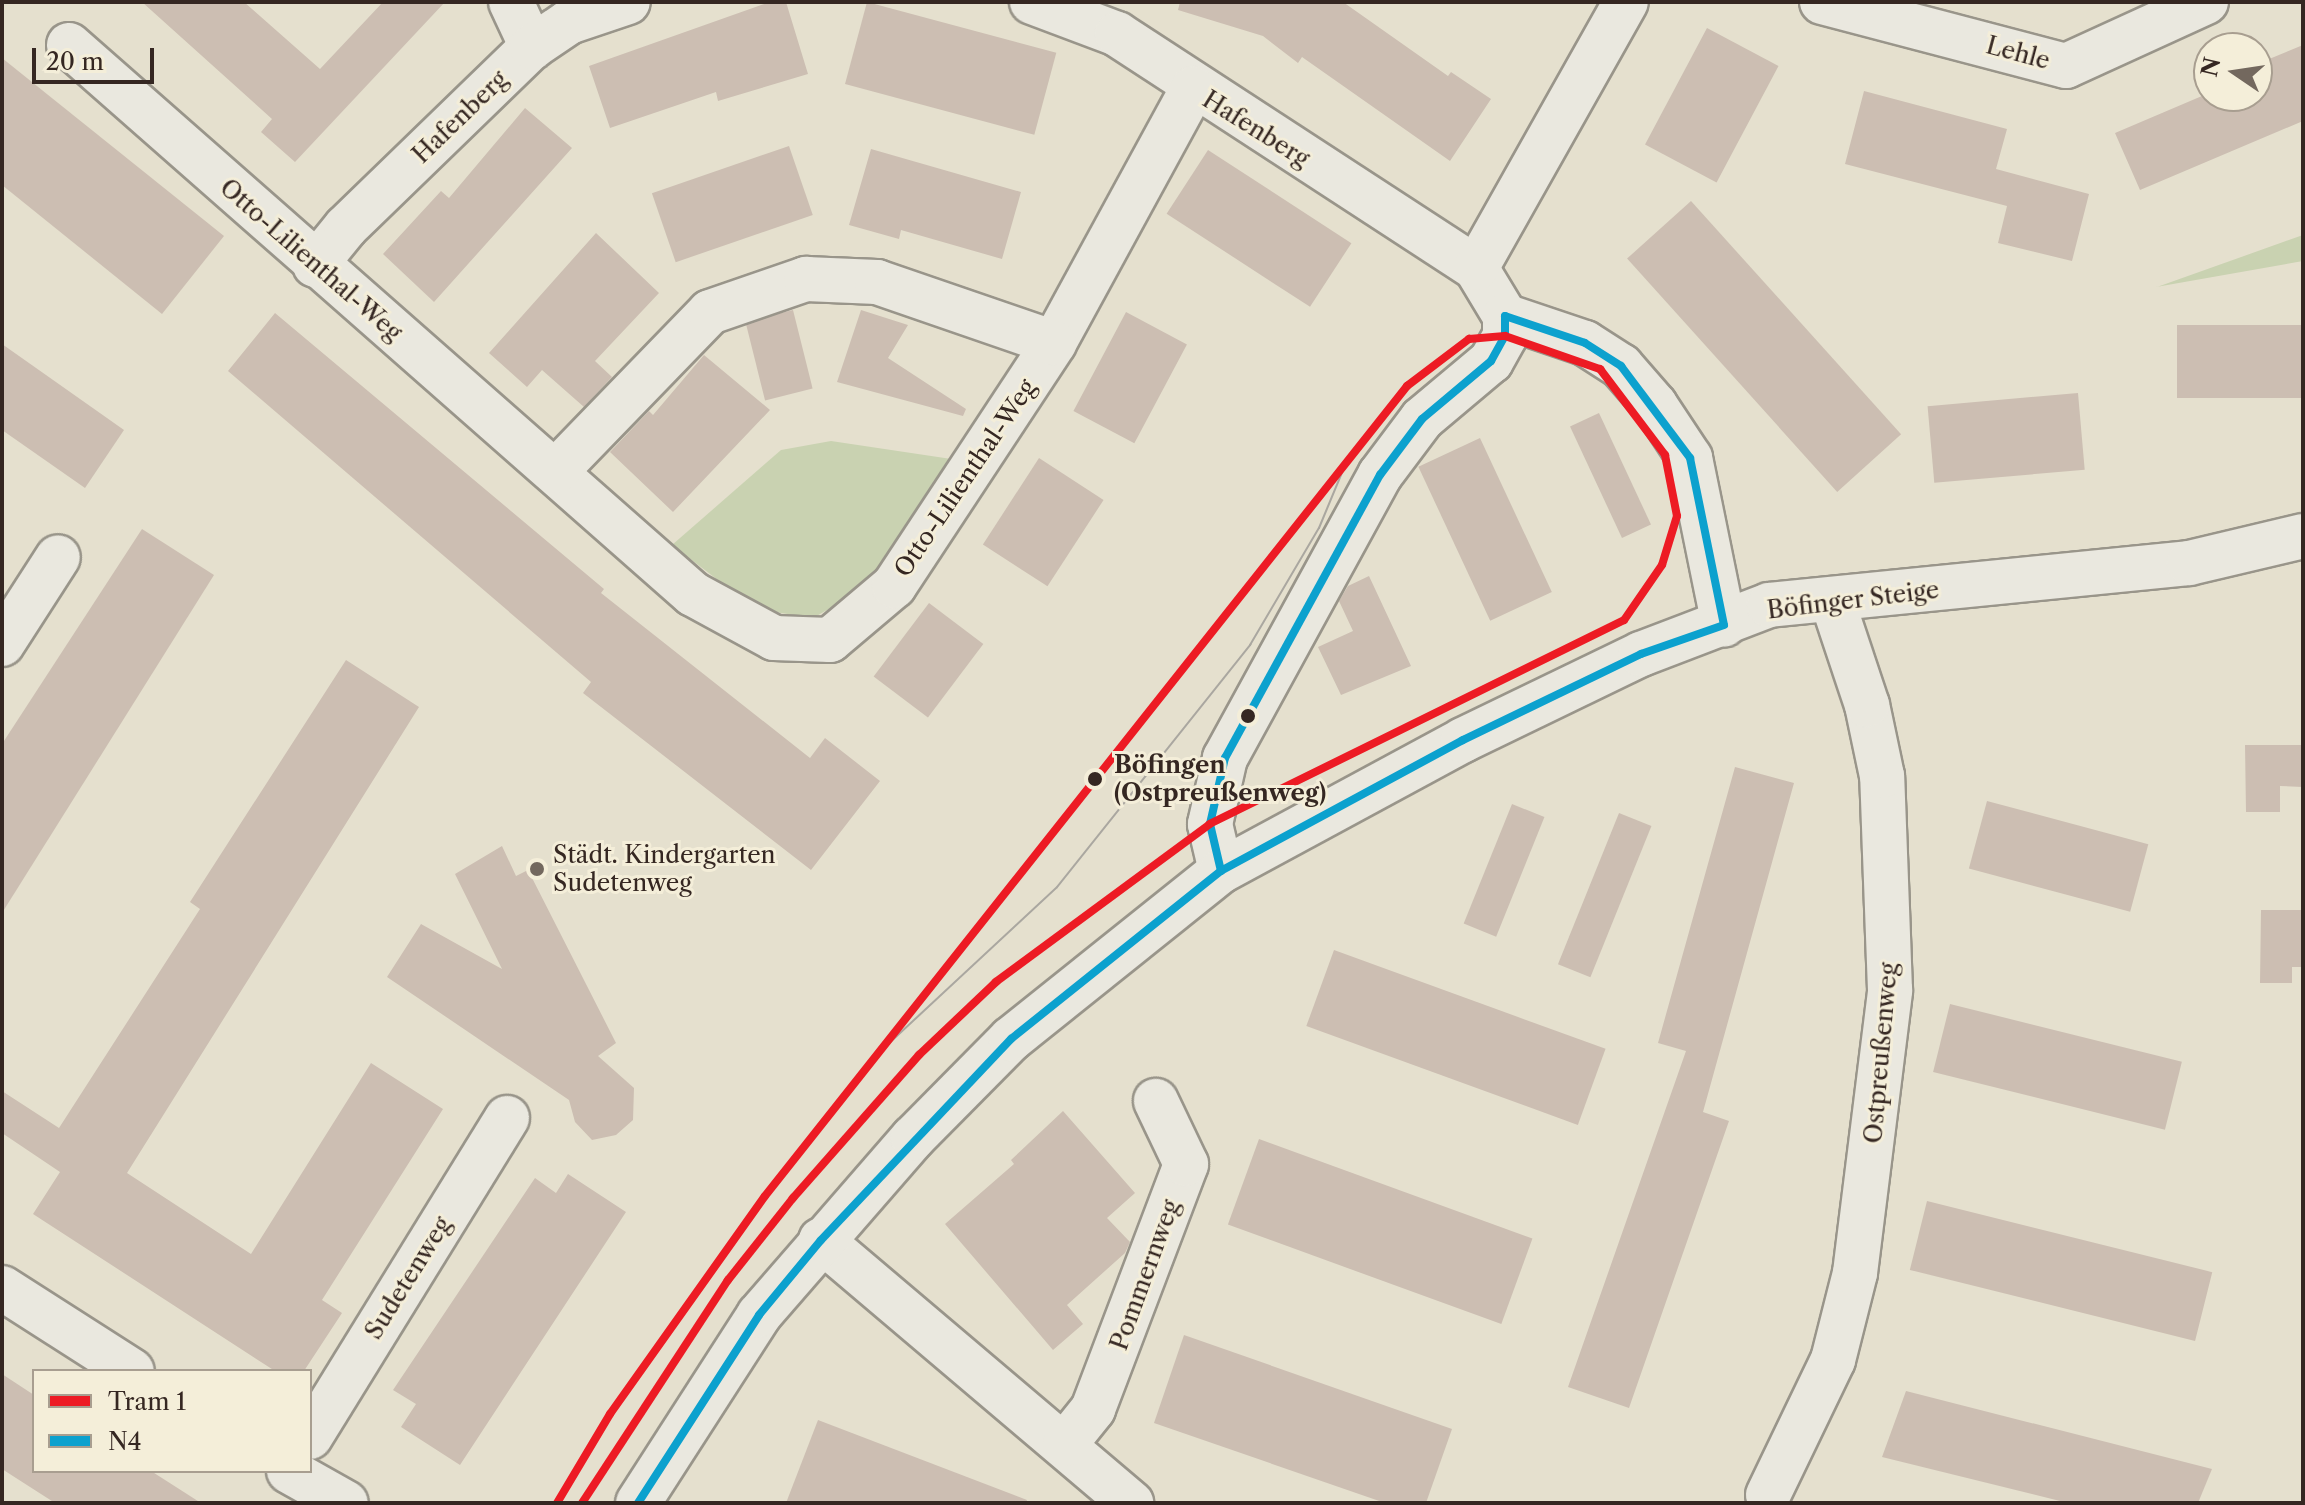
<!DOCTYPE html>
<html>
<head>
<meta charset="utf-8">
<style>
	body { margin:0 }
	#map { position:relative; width:2305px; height:1505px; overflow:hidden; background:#e5e0ce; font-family:"Libre Caslon Text",serif }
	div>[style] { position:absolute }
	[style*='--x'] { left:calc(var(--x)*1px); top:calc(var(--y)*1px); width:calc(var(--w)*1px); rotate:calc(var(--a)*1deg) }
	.green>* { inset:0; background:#c9d2b1 }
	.building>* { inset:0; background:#ccbeb2; transform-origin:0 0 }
	.roads { filter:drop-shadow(2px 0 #99958a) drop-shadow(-2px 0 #99958a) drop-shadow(0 2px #99958a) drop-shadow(0 -2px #99958a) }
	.minor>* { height:44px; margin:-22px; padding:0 22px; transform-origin:22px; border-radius:22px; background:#eae8df }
	.tram>* { height:2px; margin:-1px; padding:0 1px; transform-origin:1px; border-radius:1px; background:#aaa7a0 }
	.bus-1>* { height:8px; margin:-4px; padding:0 4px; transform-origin:4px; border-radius:4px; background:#0ca1ce }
	.tram-1>* { height:8px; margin:-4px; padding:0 4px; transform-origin:4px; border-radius:4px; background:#ed1b24 }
	.dots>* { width:22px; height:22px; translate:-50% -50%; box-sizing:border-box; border:4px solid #f4eed9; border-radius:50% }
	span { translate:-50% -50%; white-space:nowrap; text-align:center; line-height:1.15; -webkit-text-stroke:6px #f4eed9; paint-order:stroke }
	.street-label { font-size:24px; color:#352722 }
	.stop-label { font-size:24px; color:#352722; font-weight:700 }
	.left { translate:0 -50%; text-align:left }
	.poi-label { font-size:24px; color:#352722 }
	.frame { position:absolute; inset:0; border:4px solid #352722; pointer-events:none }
	.legend { position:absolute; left:32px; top:1369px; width:280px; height:104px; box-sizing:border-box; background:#f4eed9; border:2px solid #a89e90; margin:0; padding:10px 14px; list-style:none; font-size:24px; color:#352722 }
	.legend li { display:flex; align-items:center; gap:16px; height:40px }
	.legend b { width:40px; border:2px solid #a89e90 }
	.north { position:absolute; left:2193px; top:32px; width:80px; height:80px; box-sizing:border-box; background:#f4eed9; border:2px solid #a89e90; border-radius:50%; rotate:283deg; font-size:22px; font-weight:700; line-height:32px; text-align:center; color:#352722 }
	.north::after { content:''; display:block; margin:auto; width:28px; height:36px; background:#73685e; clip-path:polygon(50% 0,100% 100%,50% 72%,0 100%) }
	.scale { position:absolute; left:32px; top:48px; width:122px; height:36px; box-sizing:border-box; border:4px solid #352722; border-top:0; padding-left:10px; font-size:24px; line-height:28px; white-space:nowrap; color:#352722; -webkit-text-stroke:6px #f4eed9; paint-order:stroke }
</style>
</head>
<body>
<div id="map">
	<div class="green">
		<div style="clip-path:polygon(2303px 235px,2303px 261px,2156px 287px,2157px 287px)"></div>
		<div style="clip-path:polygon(831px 441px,958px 460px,862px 590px,813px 618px,756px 609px,672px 545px,781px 450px)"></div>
	</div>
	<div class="building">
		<div style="clip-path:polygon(142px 2px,244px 2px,320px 69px,383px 2px,445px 2px,295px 162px,261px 132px,272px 119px)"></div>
		<div style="clip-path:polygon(770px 2px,786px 2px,808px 74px,718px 101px,716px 92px,610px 128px,589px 66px)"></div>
		<div style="left:867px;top:2px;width:196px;height:85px;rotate:15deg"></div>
		<div style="clip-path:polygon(1180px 2px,1343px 2px,1448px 76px,1451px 72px,1491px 99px,1450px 161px,1302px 57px,1298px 63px,1263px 36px,1178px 10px)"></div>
		<div style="left:1707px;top:28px;width:81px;height:132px;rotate:28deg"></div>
		<div style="clip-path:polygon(2303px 45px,2303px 121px,2140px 190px,2115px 133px,2209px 93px,2257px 96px,2257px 64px)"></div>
		<div style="clip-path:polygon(2px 58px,224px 236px,162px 314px,2px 185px)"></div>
		<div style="clip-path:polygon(1864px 91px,2007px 129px,1996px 169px,2089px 194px,2072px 261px,1998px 243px,2007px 206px,1845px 164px)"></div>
		<div style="clip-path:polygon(525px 108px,572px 148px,434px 302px,383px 254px,441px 191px,449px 198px)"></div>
		<div style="left:789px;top:146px;width:73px;height:145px;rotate:71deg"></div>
		<div style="clip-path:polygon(871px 149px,1021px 192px,1002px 259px,901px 230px,899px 239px,849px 225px)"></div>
		<div style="left:1208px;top:150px;width:171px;height:76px;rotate:33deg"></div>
		<div style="left:1691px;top:201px;width:314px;height:86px;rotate:48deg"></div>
		<div style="clip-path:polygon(596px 233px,659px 293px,595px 361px,612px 377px,584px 407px,542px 370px,527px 387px,489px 353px)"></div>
		<div style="left:793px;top:310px;width:81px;height:49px;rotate:76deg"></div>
		<div style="clip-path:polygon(861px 310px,908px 325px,888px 358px,966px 409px,963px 416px,837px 382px)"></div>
		<div style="left:1126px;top:312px;width:69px;height:112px;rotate:28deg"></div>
		<div style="clip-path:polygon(275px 313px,604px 589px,601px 593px,810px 758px,825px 738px,880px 781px,811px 870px,583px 693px,591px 682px,228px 371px)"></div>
		<div style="left:2303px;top:325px;width:73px;height:126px;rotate:90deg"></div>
		<div style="clip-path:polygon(2px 344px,124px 430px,85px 488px,2px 430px)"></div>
		<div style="clip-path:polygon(704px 355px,770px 410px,673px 512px,610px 452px,649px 411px,653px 415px)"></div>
		<div style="left:2078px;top:393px;width:77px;height:151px;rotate:85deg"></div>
		<div style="left:1599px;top:413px;width:123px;height:32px;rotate:65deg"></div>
		<div style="left:1480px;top:438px;width:170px;height:68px;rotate:65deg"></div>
		<div style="left:1039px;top:458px;width:77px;height:103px;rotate:33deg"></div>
		<div style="clip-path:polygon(142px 529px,214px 575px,2px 913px,2px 744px)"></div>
		<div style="clip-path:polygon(1369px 576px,1411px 666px,1341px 695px,1318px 647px,1353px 631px,1339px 601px,1348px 586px)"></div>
		<div style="left:929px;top:603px;width:68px;height:92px;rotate:37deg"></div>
		<div style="clip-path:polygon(346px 660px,419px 707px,127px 1173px,251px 1254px,371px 1063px,443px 1109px,322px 1300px,342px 1313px,304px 1371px,275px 1371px,33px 1214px,60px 1172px,2px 1133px,2px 1091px,59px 1128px,200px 909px,190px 902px)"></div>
		<div style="clip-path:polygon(2245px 745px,2303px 745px,2303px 787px,2280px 786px,2280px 812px,2246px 812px)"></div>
		<div style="clip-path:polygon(1735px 767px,1794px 783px,1703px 1112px,1729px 1121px,1629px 1408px,1568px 1387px,1686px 1051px,1658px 1043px)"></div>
		<div style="left:1987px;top:801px;width:167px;height:70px;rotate:15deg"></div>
		<div style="left:1512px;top:804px;width:35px;height:129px;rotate:22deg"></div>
		<div style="left:1619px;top:813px;width:35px;height:163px;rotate:22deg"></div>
		<div style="clip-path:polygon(502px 846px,516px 876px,528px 870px,616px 1043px,598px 1056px,634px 1088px,633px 1120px,616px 1135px,592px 1140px,575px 1122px,569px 1100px,387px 977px,421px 924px,502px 969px,455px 874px)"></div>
		<div style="clip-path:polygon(2261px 910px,2303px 910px,2303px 967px,2292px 967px,2292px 983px,2260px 983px)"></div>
		<div style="left:1334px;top:950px;width:289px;height:81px;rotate:20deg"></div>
		<div style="left:1950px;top:1004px;width:239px;height:70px;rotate:14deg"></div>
		<div style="clip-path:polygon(1063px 1111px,1135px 1193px,1107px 1218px,1130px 1242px,1125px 1253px,1067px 1305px,1083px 1324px,1053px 1350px,945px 1224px,1014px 1164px,1011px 1160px)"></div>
		<div style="left:1259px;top:1139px;width:291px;height:91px;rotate:20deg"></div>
		<div style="clip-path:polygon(568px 1174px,626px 1212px,460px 1465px,401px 1427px,416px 1404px,393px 1390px,535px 1178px,556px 1193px)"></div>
		<div style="left:1927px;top:1201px;width:294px;height:71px;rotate:14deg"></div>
		<div style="clip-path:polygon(1184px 1335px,1452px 1429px,1426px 1503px,1385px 1503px,1154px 1423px)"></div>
		<div style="clip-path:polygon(2px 1374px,34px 1395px,34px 1471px,151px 1471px,201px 1503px,55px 1503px,16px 1478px,2px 1469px)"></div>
		<div style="clip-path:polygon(1906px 1391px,2212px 1469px,2198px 1503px,2068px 1503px,1882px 1457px)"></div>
		<div style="clip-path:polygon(818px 1420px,1027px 1500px,1026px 1503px,786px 1503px)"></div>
	</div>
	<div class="roads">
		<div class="minor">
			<div style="--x:511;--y:2;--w:50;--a:65"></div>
			<div style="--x:1032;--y:2;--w:91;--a:20.6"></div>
			<div style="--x:1117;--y:34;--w:429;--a:33.1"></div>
			<div style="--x:1476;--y:268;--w:56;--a:58.9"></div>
			<div style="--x:1505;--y:316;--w:20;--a:90"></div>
			<div style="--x:1505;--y:336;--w:29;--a:119"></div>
			<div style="--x:1491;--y:361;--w:90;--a:140"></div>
			<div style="--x:1422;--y:419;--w:70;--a:126.9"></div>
			<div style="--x:1380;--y:475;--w:323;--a:118.7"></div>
			<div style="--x:1225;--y:758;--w:68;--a:102.8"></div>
			<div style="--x:1210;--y:824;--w:48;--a:76.8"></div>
			<div style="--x:1822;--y:2;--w:252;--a:14.7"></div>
			<div style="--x:2066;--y:66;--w:154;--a:-24.6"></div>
			<div style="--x:69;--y:45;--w:831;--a:41.34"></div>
			<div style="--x:693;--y:594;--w:92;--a:28.5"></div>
			<div style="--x:774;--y:638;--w:56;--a:2"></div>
			<div style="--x:830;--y:640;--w:84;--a:-40.2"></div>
			<div style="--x:894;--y:586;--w:291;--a:-56.6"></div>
			<div style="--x:1054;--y:343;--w:290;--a:-61.4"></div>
			<div style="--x:315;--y:265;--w:49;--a:-50.8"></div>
			<div style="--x:346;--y:227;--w:259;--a:-44.1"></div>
			<div style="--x:532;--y:47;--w:45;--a:-34"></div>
			<div style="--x:569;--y:22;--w:62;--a:-18.7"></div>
			<div style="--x:1476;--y:268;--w:305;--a:-60.6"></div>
			<div style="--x:1505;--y:316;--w:84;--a:18.6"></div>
			<div style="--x:1585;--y:343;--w:43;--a:32.6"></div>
			<div style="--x:1621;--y:366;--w:52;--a:48.9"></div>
			<div style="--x:1655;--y:405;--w:64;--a:56.6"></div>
			<div style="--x:1690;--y:458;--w:170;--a:78.5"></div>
			<div style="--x:556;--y:471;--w:221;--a:-45.9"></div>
			<div style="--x:710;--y:312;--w:102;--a:-19"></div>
			<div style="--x:806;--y:279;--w:71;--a:2.4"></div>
			<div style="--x:877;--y:282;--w:187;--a:19"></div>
			<div style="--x:2;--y:644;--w:103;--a:-57.2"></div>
			<div style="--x:821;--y:1240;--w:407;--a:40.3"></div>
			<div style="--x:2;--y:1288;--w:154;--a:32.6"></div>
			<div style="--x:310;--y:1437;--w:375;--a:-58.3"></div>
			<div style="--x:1065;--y:1444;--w:45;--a:-51.3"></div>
			<div style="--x:1093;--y:1409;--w:262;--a:-69.2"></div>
			<div style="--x:1186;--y:1164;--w:70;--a:-115.5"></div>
			<div style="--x:289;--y:1471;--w:65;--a:29.3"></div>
			<div style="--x:1768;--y:1495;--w:150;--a:-64.3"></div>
			<div style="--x:1833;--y:1360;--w:90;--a:-75.8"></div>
			<div style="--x:1855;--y:1273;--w:285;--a:-82.9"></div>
			<div style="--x:1890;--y:990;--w:214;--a:-92.1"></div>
			<div style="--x:1882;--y:776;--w:73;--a:-101.9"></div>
			<div style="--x:1867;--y:705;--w:111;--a:-108.4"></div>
			<div style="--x:638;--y:1503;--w:224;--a:-57.2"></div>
			<div style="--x:759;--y:1315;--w:235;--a:-49"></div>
			<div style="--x:913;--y:1138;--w:139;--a:-45.3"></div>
			<div style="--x:1011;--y:1039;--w:269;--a:-38.7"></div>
			<div style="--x:1221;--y:871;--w:275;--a:-28.4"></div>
			<div style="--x:1463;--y:740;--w:198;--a:-25.8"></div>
			<div style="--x:1641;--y:654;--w:137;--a:-20.9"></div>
			<div style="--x:1769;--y:605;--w:422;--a:-5.7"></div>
			<div style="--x:2189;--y:563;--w:117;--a:-13.3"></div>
		</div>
	</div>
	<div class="tram">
		<div style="--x:886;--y:1046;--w:233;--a:-42.9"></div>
		<div style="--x:1057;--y:887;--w:310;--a:-51.4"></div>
		<div style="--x:1250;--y:645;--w:136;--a:-59.5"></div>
		<div style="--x:1319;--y:528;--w:76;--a:-67.5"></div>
	</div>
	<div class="bus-1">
		<div style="--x:1505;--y:316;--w:84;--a:18.6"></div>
		<div style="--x:1585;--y:343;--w:43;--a:32.6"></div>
		<div style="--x:1621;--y:366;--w:115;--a:53.1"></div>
		<div style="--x:1690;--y:458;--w:170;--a:78.5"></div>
		<div style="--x:1724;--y:625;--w:88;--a:160.7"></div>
		<div style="--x:1641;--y:654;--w:198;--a:154.2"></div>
		<div style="--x:1463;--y:740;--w:275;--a:151.6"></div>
		<div style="--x:1221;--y:871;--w:48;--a:-103.2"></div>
		<div style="--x:1210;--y:824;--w:68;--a:-77.2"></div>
		<div style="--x:1225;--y:758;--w:323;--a:-61.3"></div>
		<div style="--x:1380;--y:475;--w:70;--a:-53.1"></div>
		<div style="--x:1422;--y:419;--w:90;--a:-40"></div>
		<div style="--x:1491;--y:361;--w:29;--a:-61"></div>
		<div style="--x:1505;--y:336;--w:20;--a:-90"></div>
		<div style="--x:638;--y:1503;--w:224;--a:-57.2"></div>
		<div style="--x:759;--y:1315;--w:97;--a:-50.4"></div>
		<div style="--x:821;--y:1240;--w:277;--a:-46.6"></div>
		<div style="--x:1011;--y:1039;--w:269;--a:-38.7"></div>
	</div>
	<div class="tram-1">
		<div style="--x:557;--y:1503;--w:104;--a:-59.2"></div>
		<div style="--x:610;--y:1414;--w:267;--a:-54.6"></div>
		<div style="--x:765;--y:1196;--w:1034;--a:-51.6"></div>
		<div style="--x:1407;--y:386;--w:78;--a:-37.2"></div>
		<div style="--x:1469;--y:339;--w:36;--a:-5"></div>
		<div style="--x:1505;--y:336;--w:101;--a:19.2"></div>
		<div style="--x:1600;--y:369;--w:108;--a:52.9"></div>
		<div style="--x:1665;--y:455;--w:62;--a:78.9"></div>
		<div style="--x:1677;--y:516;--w:51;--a:107"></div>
		<div style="--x:1662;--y:565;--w:67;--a:124.6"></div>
		<div style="--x:1624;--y:620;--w:462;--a:153.8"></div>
		<div style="--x:1210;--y:824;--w:266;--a:143.6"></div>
		<div style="--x:996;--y:982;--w:106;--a:136.5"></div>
		<div style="--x:919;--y:1055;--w:191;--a:131.4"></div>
		<div style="--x:793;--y:1198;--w:105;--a:128.4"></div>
		<div style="--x:728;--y:1280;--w:267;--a:123.2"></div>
	</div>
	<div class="dots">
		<div style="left:1248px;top:716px;background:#352722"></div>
		<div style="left:1095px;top:779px;background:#352722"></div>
		<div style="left:537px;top:869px;background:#73685e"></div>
	</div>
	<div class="street-label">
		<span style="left:2018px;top:53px;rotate:15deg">Lehle</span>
		<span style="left:460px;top:117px;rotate:-44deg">Hafenberg</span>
		<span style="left:1256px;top:129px;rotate:32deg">Hafenberg</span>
		<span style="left:311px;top:260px;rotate:41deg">Otto-Lilienthal-Weg</span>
		<span style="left:965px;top:478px;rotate:-56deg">Otto-Lilienthal-Weg</span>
		<span style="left:1853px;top:600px;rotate:-7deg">Böfinger Steige</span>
		<span style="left:1881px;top:1053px;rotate:-85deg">Ostpreußenweg</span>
		<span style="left:1145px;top:1275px;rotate:-70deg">Pommernweg</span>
		<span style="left:408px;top:1278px;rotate:-58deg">Sudetenweg</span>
	</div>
	<div class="stop-label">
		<span class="left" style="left:1114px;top:779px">Böfingen<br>(Ostpreußenweg)</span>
	</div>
	<div class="poi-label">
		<span class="left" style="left:553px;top:869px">Städt. Kindergarten<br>Sudetenweg</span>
	</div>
	<div class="frame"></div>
	<ul class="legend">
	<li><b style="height:10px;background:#ed1b24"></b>Tram 1</li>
	<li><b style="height:10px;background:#0ca1ce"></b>N4</li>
	</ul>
	<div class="north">N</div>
	<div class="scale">20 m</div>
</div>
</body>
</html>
